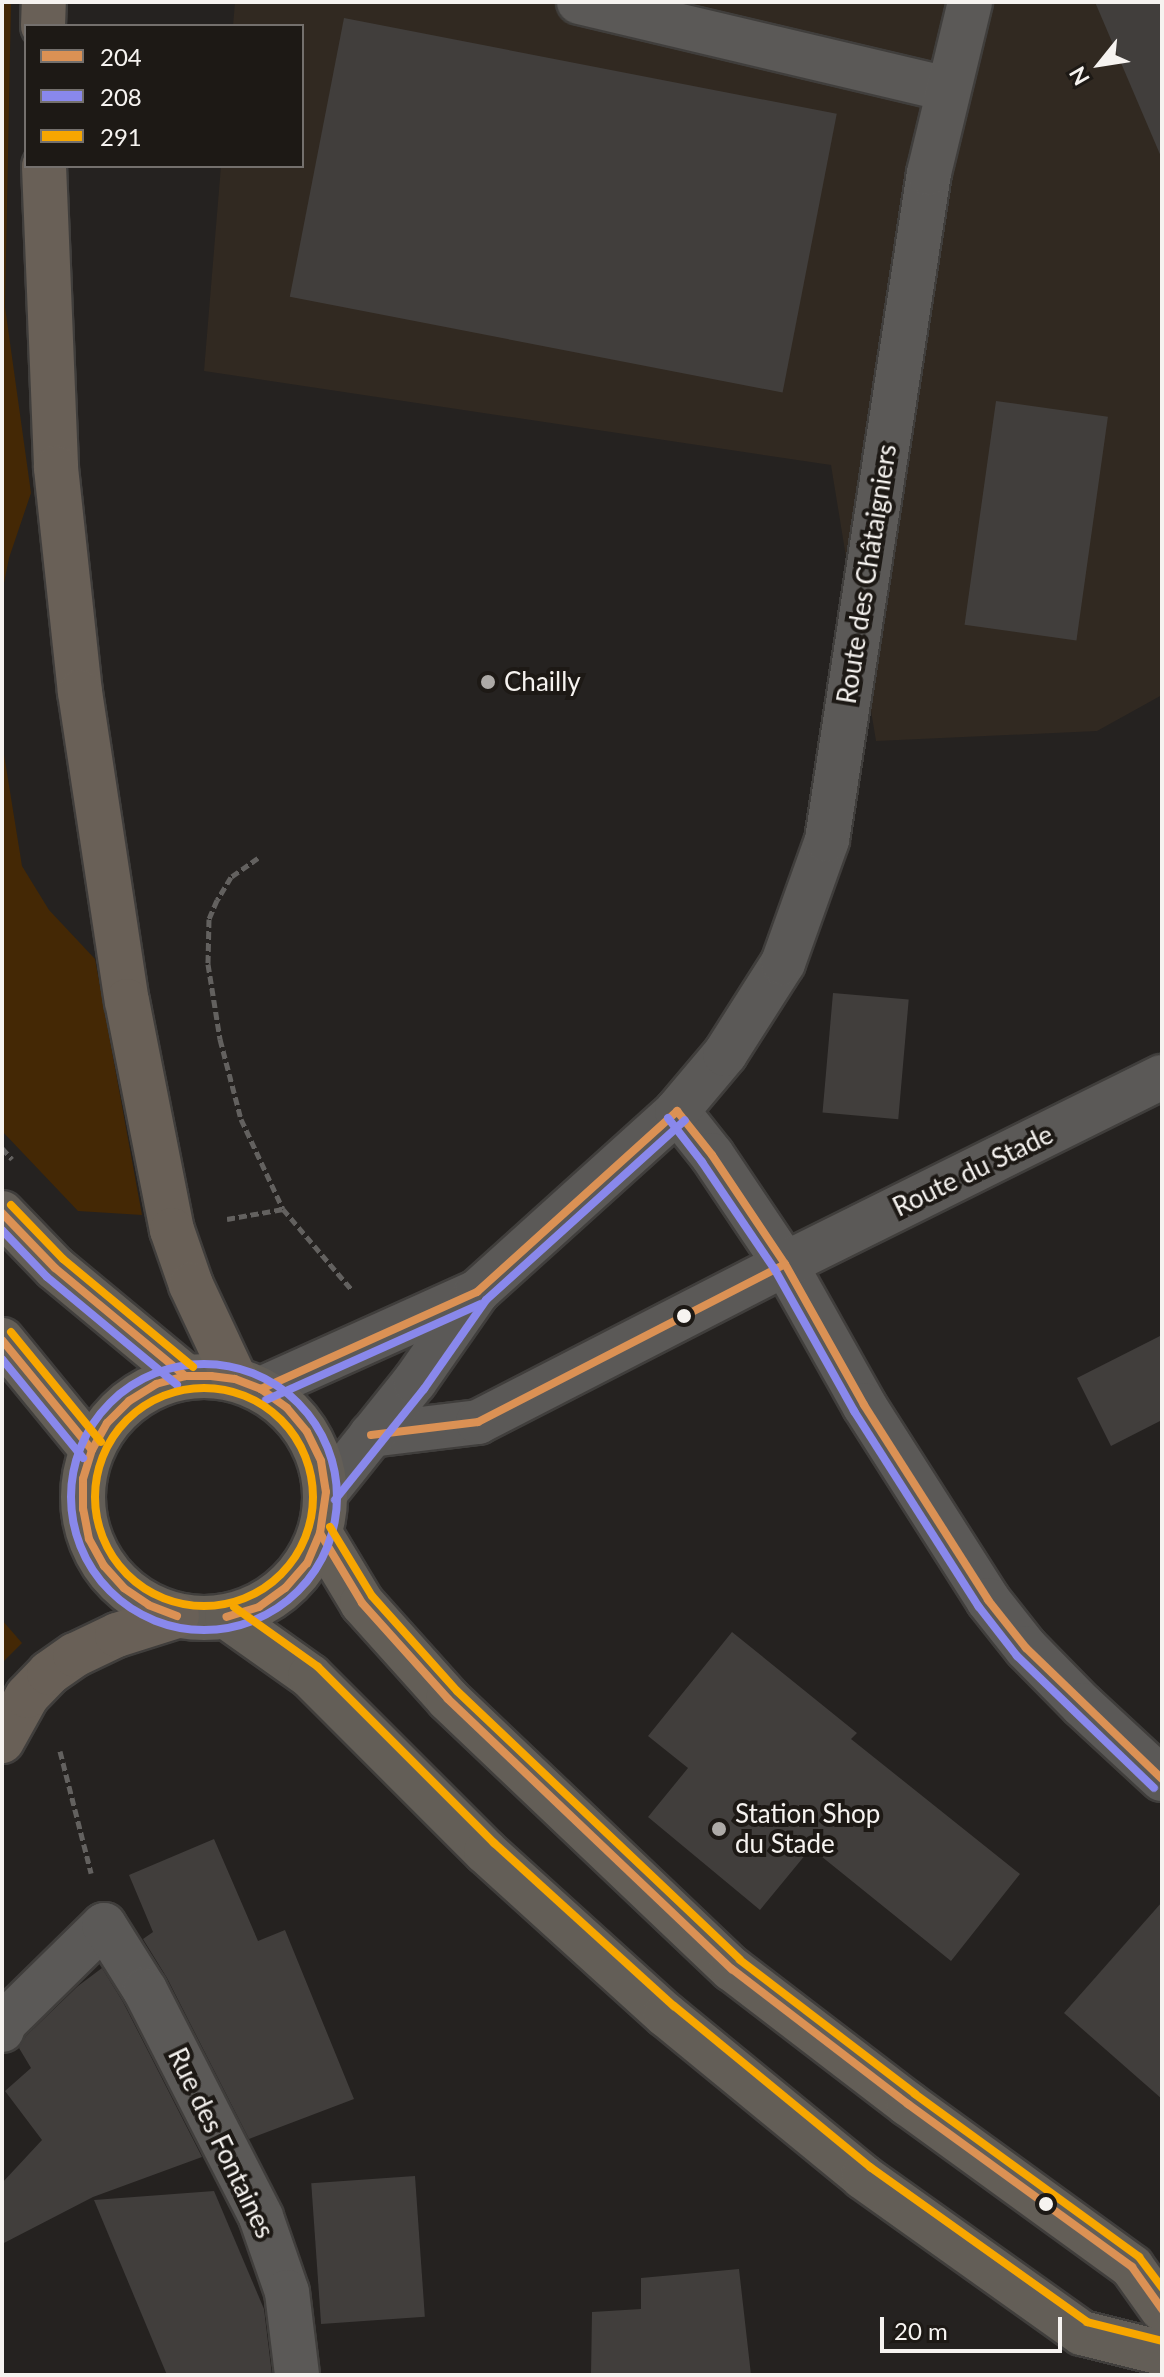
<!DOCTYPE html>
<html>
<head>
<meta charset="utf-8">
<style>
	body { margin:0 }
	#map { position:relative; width:1164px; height:2377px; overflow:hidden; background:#252220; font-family:Lato,sans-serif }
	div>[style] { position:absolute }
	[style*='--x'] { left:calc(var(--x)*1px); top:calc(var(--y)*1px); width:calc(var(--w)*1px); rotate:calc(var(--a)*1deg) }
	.built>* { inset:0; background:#312921 }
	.green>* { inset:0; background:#442805 }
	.building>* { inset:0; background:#413e3c; transform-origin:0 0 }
	.path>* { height:5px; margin-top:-2.5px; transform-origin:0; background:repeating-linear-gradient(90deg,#63615f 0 8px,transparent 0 12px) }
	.roads { filter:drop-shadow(2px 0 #403e3c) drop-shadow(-2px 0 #403e3c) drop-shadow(0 2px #403e3c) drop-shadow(0 -2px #403e3c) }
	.minor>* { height:44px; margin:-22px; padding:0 22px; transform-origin:22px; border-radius:22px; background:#5b5957 }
	.major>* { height:44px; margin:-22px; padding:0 22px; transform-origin:22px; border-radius:22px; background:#635e57 }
	.major>.ring { margin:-22px; padding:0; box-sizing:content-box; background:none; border:44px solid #635e57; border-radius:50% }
	.highway>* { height:44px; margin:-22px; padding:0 22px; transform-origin:22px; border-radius:22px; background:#696057 }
	.bus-1>* { height:8px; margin:-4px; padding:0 4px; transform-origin:4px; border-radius:4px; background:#db9154 }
	.bus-2>* { height:8px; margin:-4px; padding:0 4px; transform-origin:4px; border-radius:4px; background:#8988ec }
	.bus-2>.ring { margin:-4px; padding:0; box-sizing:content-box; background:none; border:8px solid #8988ec; border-radius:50% }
	.bus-3>* { height:8px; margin:-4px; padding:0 4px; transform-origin:4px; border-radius:4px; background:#f7a600 }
	.bus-3>.ring { margin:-4px; padding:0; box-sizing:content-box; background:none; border:8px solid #f7a600; border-radius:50% }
	.dots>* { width:22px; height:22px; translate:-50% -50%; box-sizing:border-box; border:4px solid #1d1915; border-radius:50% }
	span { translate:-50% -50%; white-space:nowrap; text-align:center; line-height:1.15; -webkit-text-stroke:8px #1d1915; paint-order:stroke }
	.street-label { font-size:26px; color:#f6f3f0 }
	.poi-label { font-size:26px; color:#f6f3f0 }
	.left { translate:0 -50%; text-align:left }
	.frame { position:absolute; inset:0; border:4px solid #f6f3f0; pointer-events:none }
	.legend { position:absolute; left:24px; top:24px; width:280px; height:144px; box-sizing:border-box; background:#1d1915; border:2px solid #74706d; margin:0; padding:10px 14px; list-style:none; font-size:24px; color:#f6f3f0 }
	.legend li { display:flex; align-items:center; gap:16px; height:40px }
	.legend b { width:40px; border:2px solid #74706d }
	.north { position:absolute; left:1060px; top:24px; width:80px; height:80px; -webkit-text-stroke:6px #1d1915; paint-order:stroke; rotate:240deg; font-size:22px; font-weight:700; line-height:32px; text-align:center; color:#f6f3f0 }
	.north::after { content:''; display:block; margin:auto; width:28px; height:36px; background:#f6f3f0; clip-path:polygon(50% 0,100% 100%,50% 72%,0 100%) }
	.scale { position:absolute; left:880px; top:2317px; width:182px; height:36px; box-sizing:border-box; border:4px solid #f6f3f0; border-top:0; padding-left:10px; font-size:24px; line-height:28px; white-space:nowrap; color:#f6f3f0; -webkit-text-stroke:6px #1d1915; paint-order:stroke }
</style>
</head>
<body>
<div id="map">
	<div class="built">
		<div style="clip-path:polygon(235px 2px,1162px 2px,1162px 695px,1097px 731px,876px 741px,831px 465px,204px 371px,221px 166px,302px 166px,302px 26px,233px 26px)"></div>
	</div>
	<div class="green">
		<div style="clip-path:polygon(2px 2px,11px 2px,5px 307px,31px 493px,9px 558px,2px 593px)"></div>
		<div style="clip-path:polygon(2px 742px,22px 866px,49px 910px,95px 959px,142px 1215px,78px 1211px,2px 1131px)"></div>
		<div style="clip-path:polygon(2px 1620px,22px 1643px,2px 1663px)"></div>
	</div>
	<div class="building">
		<div style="clip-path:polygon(1095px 2px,1162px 2px,1162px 159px)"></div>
		<div style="left:344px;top:18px;width:502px;height:284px;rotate:11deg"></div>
		<div style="left:996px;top:401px;width:113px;height:226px;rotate:8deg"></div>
		<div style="left:833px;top:993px;width:76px;height:120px;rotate:5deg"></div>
		<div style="clip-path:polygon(1162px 1335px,1162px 1420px,1111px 1446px,1077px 1378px)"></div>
		<div style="clip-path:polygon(732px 1632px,857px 1733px,851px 1739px,1020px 1874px,951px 1961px,811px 1848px,760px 1910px,648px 1817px,688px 1768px,648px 1736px)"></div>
		<div style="clip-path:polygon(214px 1839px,258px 1941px,285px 1930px,354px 2099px,249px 2139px,167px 1978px,143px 1939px,153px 1932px,129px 1875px)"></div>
		<div style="clip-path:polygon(1162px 1902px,1162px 2099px,1064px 2013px)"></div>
		<div style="clip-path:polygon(102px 1968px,123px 2002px,202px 2157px,93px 2197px,2px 2244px,2px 2183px,42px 2140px,5px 2091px,31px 2068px,19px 2048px,26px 2036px,78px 1986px)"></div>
		<div style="left:415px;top:2176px;width:141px;height:104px;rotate:86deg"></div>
		<div style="clip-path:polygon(214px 2191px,264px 2309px,272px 2375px,167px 2375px,94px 2200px)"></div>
		<div style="clip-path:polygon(739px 2269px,751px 2375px,591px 2375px,592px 2312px,641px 2309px,641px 2278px)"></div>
	</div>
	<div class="path">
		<div style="--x:258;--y:858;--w:33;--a:145"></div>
		<div style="--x:231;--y:877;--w:27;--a:121"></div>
		<div style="--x:217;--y:900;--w:21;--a:113"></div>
		<div style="--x:209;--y:919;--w:45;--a:91.3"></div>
		<div style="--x:208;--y:964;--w:76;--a:80.9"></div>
		<div style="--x:220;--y:1039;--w:83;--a:75.3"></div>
		<div style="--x:241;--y:1119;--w:99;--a:65"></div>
		<div style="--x:2;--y:1148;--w:15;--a:48"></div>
		<div style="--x:227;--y:1219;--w:57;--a:-10.1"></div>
		<div style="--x:283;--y:1209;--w:105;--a:49.6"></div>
		<div style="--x:60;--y:1751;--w:126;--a:75.7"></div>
	</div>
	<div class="roads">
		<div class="minor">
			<div style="--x:579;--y:2;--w:379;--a:13.3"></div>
			<div style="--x:677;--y:1111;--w:56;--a:51.5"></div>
			<div style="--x:712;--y:1155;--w:131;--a:56.2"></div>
			<div style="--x:785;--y:1264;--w:162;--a:60.7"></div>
			<div style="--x:864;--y:1405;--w:231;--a:57.5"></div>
			<div style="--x:988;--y:1600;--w:61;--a:51.6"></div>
			<div style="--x:1026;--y:1648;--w:80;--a:45.5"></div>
			<div style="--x:1082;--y:1705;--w:109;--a:42.8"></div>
			<div style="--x:261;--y:1389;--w:237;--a:-24.2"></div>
			<div style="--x:371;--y:1435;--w:108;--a:-6.9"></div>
			<div style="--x:478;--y:1422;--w:345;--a:-27.2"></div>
			<div style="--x:785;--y:1264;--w:421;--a:-26.4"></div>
			<div style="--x:326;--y:1492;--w:142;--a:-51.3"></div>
			<div style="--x:415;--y:1381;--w:108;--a:-55.1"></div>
			<div style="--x:477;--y:1292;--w:270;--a:-42.1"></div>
			<div style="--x:677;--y:1111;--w:75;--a:-49.9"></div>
			<div style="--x:725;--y:1054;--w:108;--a:-57.5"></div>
			<div style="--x:783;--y:963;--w:131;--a:-70.3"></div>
			<div style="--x:827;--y:840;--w:675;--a:-81.31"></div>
			<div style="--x:929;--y:173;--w:176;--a:-76.5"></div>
			<div style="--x:2;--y:2030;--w:7;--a:-74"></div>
			<div style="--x:4;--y:2023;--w:140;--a:-44.4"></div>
			<div style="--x:104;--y:1925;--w:77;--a:57.8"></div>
			<div style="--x:145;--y:1990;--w:255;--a:62.9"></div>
			<div style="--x:261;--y:2217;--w:79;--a:70.9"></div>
			<div style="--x:287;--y:2292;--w:84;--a:83.1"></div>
		</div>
		<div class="major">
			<div style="--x:2;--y:1213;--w:76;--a:46.1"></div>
			<div style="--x:55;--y:1268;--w:169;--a:39.7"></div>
			<div style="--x:2;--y:1340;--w:142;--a:50.7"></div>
			<div class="ring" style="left:83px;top:1376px;width:198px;height:198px"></div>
			<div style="--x:320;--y:1533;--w:82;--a:59"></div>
			<div style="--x:362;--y:1603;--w:129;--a:48.1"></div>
			<div style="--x:448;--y:1699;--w:392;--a:43.6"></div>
			<div style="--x:732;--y:1969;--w:222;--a:37.5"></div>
			<div style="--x:908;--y:2104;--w:277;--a:36"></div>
			<div style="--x:1132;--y:2267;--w:52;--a:54.5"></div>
			<div style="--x:227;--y:1617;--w:102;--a:35.4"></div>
			<div style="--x:310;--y:1676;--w:249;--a:45"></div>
			<div style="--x:486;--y:1852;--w:243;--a:42.2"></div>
			<div style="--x:666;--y:2015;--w:255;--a:39.4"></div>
			<div style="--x:863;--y:2177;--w:269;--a:35.5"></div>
			<div style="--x:1082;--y:2333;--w:82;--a:14"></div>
		</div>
		<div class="highway">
			<div style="--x:43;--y:26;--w:24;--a:-88"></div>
			<div style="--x:44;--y:166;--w:302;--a:87.7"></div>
			<div style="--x:56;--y:468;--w:225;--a:83.9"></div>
			<div style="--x:80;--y:692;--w:313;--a:81.4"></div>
			<div style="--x:127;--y:1001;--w:233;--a:78.9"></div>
			<div style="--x:172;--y:1230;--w:58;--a:70.9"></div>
			<div style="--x:191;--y:1285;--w:104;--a:64.9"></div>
			<div style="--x:2;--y:1741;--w:51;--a:-60.9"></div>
			<div style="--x:27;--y:1696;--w:32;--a:-46"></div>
			<div style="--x:49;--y:1673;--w:32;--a:-35"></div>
			<div style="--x:75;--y:1655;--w:47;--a:-25.5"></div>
			<div style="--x:117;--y:1635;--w:63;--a:-17.6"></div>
		</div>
	</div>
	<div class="bus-1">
		<div style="--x:2;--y:1213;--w:76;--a:46.1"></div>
		<div style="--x:55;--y:1268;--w:169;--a:39.7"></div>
		<div style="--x:2;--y:1340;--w:142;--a:50.7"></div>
		<div style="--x:261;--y:1389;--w:237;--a:-24.2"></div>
		<div style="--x:477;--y:1292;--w:270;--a:-42.1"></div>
		<div style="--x:677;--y:1111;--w:56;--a:51.5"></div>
		<div style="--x:712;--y:1155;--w:131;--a:56.2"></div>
		<div style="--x:785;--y:1264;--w:162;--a:60.7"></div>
		<div style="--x:864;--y:1405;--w:231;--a:57.5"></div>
		<div style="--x:988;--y:1600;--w:61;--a:51.6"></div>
		<div style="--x:1026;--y:1648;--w:189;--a:43.9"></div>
		<div style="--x:371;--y:1435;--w:108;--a:-6.9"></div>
		<div style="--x:478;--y:1422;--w:345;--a:-27.2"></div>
		<div style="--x:320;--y:1533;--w:82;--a:59"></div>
		<div style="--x:362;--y:1603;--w:129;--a:48.1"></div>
		<div style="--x:448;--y:1699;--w:392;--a:43.6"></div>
		<div style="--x:732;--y:1969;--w:222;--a:37.5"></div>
		<div style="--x:908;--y:2104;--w:277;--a:36"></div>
		<div style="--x:1132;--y:2267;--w:52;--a:54.5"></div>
		<div style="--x:177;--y:1616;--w:30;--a:-159"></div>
		<div style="--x:149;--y:1605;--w:30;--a:-146"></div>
		<div style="--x:124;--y:1588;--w:30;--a:-132"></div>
		<div style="--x:104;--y:1566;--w:31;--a:-119"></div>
		<div style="--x:89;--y:1539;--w:31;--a:-101"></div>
		<div style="--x:83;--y:1509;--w:30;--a:-90"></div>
		<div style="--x:83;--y:1479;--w:30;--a:-73"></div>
		<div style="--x:92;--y:1450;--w:31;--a:-61"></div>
		<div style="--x:107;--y:1423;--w:31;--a:-45"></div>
		<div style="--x:129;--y:1401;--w:32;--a:-32"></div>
		<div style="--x:156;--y:1384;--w:30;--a:-15"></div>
		<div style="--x:185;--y:1376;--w:26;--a:0"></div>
		<div style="--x:211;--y:1376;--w:24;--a:7"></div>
		<div style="--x:235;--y:1379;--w:28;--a:21"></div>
		<div style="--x:261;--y:1389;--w:32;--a:36"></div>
		<div style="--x:287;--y:1408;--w:31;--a:50"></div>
		<div style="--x:307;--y:1432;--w:32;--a:64"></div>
		<div style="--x:321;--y:1461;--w:31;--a:81"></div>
		<div style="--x:326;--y:1492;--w:41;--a:98.3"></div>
		<div style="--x:320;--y:1533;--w:33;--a:113"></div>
		<div style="--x:307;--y:1563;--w:33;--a:131"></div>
		<div style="--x:285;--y:1588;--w:32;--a:144"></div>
		<div style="--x:259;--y:1607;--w:34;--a:163"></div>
	</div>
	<div class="bus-2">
		<div style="--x:668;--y:1118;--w:56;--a:52.3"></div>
		<div style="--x:702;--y:1162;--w:130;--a:55.9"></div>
		<div style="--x:775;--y:1270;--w:162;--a:60.7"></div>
		<div style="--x:854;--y:1411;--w:232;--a:57.5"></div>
		<div style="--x:979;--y:1607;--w:62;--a:52.2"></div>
		<div style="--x:1017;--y:1656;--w:190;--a:43.9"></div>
		<div style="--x:2;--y:1230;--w:65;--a:46.2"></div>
		<div style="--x:47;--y:1277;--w:169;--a:39.7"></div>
		<div style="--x:2;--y:1359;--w:128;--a:50.7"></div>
		<div class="ring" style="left:71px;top:1364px;width:258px;height:258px"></div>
		<div style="--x:266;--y:1400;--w:235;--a:-24.1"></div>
		<div style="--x:335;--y:1500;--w:142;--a:-51.3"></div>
		<div style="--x:424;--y:1389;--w:108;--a:-55.1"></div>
		<div style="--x:486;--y:1300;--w:268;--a:-42.1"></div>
	</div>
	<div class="bus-3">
		<div style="--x:11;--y:1205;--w:75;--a:46.1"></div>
		<div style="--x:63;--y:1259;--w:169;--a:39.7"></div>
		<div style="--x:11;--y:1332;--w:142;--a:50.7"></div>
		<div class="ring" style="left:95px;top:1388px;width:210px;height:210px"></div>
		<div style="--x:330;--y:1527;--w:81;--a:58.7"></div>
		<div style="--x:372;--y:1596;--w:127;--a:48.2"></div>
		<div style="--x:457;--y:1691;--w:390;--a:43.5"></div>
		<div style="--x:740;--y:1960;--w:220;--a:37.4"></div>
		<div style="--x:915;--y:2094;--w:277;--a:36"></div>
		<div style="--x:1139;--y:2257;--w:39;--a:53"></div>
		<div style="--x:234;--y:1607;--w:103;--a:35.5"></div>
		<div style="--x:318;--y:1667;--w:249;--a:45"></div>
		<div style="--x:494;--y:1843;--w:243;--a:42.2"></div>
		<div style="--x:674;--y:2006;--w:254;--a:39.4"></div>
		<div style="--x:870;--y:2167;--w:267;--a:35.5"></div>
		<div style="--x:1087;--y:2322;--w:77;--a:14.2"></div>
	</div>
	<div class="dots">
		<div style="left:488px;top:682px;background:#adaaa7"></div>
		<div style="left:684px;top:1316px;background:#f6f3f0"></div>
		<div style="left:719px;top:1829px;background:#adaaa7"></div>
		<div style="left:1046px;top:2204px;background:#f6f3f0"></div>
	</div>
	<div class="street-label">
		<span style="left:867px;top:574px;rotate:-81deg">Route des Châtaigniers</span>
		<span style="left:973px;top:1171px;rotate:-26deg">Route du Stade</span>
		<span style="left:221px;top:2143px;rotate:64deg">Rue des Fontaines</span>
	</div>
	<div class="poi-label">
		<span class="left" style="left:504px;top:682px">Chailly</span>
		<span class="left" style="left:735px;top:1829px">Station Shop<br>du Stade</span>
	</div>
	<div class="frame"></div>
	<ul class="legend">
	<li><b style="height:10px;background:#db9154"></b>204</li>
	<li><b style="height:10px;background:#8988ec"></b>208</li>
	<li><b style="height:10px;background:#f7a600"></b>291</li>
	</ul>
	<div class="north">N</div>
	<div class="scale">20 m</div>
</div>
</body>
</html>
